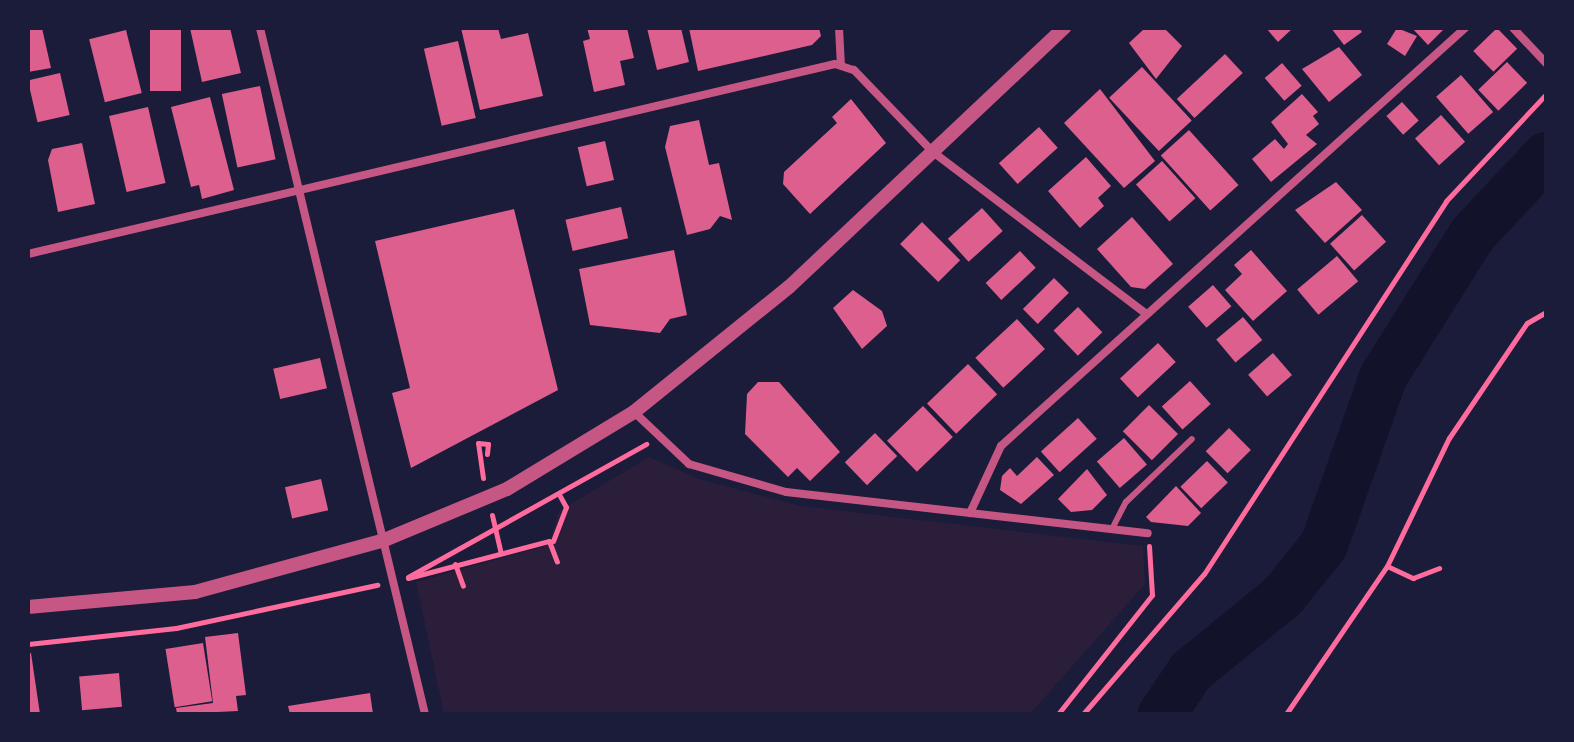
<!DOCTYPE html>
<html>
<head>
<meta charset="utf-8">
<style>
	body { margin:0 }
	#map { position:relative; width:1574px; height:742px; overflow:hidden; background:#1b1b3a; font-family:Montserrat,sans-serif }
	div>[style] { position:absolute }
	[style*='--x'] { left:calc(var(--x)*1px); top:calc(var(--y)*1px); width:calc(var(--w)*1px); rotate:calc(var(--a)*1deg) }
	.green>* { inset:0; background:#2a1e3b }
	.river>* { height:48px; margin:-24px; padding:0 24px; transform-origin:24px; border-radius:24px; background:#12122b }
	.building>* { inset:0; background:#dd5f8e; transform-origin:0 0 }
	.path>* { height:5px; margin:-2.5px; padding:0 2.5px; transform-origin:2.5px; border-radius:2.5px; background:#ff6b9d }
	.service>* { height:6px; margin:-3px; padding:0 3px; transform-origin:3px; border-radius:3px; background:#c65784 }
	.minor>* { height:8px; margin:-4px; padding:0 4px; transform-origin:4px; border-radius:4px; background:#c65784 }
	.tertiary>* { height:14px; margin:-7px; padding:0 7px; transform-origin:7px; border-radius:7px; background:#c65784 }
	span { translate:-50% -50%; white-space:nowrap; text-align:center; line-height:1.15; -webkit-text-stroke:6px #1b1b3a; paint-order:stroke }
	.frame { position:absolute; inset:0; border:30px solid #1b1b3a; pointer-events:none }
</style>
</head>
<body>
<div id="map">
	<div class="green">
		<div style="clip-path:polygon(649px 457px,702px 480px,801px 506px,1143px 546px,1145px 584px,1030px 714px,444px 714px,416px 582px,549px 545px,559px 511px)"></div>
	</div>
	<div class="river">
		<div style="--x:1162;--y:714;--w:52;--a:-56"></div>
		<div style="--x:1191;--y:671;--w:119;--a:-39.2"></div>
		<div style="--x:1283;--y:596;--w:65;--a:-51.2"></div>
		<div style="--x:1324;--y:545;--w:178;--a:-70.6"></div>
		<div style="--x:1383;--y:377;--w:168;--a:-57.9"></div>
		<div style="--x:1472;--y:235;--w:108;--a:-46.9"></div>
	</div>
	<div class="building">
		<div style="clip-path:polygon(28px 28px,42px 28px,51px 68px,28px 72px)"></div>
		<div style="left:150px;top:28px;width:31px;height:63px"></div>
		<div style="clip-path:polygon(190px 28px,230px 28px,241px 73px,202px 82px)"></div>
		<div style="clip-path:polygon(461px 28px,498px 28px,501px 39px,528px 33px,543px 96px,480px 110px)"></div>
		<div style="clip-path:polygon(587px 28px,627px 28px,634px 58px,620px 61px,625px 85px,594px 92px,583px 41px,590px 39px)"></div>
		<div style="clip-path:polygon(647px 28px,681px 28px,689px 62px,657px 70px)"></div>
		<div style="clip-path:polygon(689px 28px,819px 28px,821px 36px,812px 45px,698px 71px)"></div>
		<div style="clip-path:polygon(1145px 28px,1164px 28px,1182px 46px,1156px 79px,1129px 43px)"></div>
		<div style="clip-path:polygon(1266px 28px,1293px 28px,1278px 42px)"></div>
		<div style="clip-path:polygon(1331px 28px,1359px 28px,1362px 32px,1344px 45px)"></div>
		<div style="clip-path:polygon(1397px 28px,1417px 36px,1405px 56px,1387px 44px)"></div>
		<div style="clip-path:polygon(1412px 28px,1445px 28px,1428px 45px)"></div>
		<div style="left:1497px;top:28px;width:29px;height:33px;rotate:46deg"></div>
		<div style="left:126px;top:30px;width:65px;height:38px;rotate:76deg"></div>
		<div style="left:458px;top:41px;width:79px;height:35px;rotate:77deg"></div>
		<div style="clip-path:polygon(1339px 47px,1362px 75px,1329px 102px,1302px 69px)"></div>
		<div style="left:1225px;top:54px;width:26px;height:66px;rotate:47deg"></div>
		<div style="left:1507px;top:62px;width:29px;height:40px;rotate:46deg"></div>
		<div style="left:1282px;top:63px;width:30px;height:23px;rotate:49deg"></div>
		<div style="left:1142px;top:67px;width:73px;height:45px;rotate:47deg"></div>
		<div style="left:60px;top:73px;width:43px;height:33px;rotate:77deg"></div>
		<div style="left:1461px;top:75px;width:49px;height:33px;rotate:49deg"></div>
		<div style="left:260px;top:86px;width:75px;height:39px;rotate:78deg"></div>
		<div style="clip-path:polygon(1100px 89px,1155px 161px,1124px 188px,1064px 123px)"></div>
		<div style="clip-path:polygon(1302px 94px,1318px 112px,1313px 116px,1319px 124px,1306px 135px,1317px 144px,1271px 182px,1252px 159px,1275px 139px,1284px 149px,1288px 144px,1271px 122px)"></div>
		<div style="clip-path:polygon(210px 97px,234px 190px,202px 199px,199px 185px,191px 187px,171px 107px)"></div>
		<div style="clip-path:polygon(851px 99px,886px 143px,810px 214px,783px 184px,784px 172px,837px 123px,832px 117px)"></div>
		<div style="left:1402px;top:102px;width:25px;height:21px;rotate:48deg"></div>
		<div style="left:148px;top:107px;width:78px;height:40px;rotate:77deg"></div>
		<div style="left:1441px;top:115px;width:36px;height:35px;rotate:48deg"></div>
		<div style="clip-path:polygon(699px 120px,709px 165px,719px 163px,732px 220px,720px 216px,710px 229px,687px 235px,665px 147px,670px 126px)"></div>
		<div style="left:1039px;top:127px;width:28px;height:54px;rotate:48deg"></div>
		<div style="left:1189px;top:130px;width:74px;height:38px;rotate:48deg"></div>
		<div style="left:605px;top:141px;width:40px;height:28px;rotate:77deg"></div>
		<div style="clip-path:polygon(82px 143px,95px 204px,58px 212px,48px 160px,52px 149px)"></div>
		<div style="clip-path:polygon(1086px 157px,1111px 186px,1098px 198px,1104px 206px,1080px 228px,1048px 191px)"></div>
		<div style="left:1162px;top:161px;width:50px;height:35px;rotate:48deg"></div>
		<div style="clip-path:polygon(1336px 182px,1362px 210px,1325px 243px,1295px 210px)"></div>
		<div style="left:621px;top:207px;width:32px;height:57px;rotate:77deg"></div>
		<div style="left:982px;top:208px;width:31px;height:46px;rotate:48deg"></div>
		<div style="clip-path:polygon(514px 209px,558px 390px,411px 468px,392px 393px,410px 388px,375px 241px)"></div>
		<div style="left:1362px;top:215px;width:36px;height:43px;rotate:48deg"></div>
		<div style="clip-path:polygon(1132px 217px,1173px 264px,1145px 289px,1131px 287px,1097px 249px)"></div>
		<div style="left:922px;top:222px;width:54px;height:31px;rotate:45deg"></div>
		<div style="clip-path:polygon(674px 250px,687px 315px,670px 319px,660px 333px,590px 325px,579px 269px)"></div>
		<div style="clip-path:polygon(1251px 250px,1287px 291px,1253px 321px,1225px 290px,1242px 274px,1234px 265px)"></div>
		<div style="left:1020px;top:251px;width:23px;height:47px;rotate:47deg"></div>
		<div style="left:1337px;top:256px;width:33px;height:52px;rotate:50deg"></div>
		<div style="left:1054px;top:278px;width:21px;height:44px;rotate:45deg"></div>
		<div style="left:1213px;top:285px;width:28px;height:33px;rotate:49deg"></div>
		<div style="clip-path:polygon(853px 290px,882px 311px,887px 326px,862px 349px,833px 308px)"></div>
		<div style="left:1078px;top:307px;width:35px;height:34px;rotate:46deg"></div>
		<div style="left:1243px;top:317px;width:30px;height:35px;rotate:50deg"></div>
		<div style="left:1017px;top:319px;width:41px;height:57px;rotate:47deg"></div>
		<div style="left:1158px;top:343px;width:26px;height:52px;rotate:47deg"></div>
		<div style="left:1273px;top:353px;width:29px;height:33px;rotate:49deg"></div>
		<div style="left:320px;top:358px;width:31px;height:48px;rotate:77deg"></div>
		<div style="left:968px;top:364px;width:42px;height:57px;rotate:46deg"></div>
		<div style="left:1190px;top:381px;width:31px;height:38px;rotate:48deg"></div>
		<div style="clip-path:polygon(758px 382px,779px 382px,840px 452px,810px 481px,797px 468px,788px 477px,745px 434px,747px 394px)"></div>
		<div style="left:1149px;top:405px;width:41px;height:37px;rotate:45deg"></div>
		<div style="left:923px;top:406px;width:43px;height:50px;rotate:46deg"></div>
		<div style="left:1078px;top:418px;width:28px;height:50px;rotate:48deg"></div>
		<div style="left:1229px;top:428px;width:31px;height:33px;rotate:45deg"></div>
		<div style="left:875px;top:433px;width:32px;height:42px;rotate:46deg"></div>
		<div style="left:1124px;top:438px;width:35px;height:36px;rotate:49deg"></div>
		<div style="clip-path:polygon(1037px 457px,1054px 475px,1021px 504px,1000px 490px,1002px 476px,1010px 468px,1017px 476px)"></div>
		<div style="left:1207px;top:461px;width:30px;height:37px;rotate:46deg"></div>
		<div style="clip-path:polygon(1087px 469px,1107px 495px,1092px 510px,1071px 512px,1058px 499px)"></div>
		<div style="left:321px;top:479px;width:32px;height:37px;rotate:77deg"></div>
		<div style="clip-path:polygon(1176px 486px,1201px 513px,1188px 526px,1151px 522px,1146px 517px)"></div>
		<div style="clip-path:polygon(238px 633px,246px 695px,236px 696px,238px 711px,177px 714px,176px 708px,213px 703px,205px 637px)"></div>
		<div style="left:203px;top:643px;width:59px;height:38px;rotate:81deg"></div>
		<div style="clip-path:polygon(28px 653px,31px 653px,40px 714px,28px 714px)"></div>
		<div style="left:119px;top:673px;width:34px;height:40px;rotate:85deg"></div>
		<div style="clip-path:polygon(370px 693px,373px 714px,290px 714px,288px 706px)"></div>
	</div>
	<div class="path">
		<div style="--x:483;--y:478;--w:35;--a:-98"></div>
		<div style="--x:478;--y:443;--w:10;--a:6"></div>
		<div style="--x:488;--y:444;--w:10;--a:96"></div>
		<div style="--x:492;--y:515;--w:39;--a:77"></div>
		<div style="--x:553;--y:541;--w:36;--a:-69"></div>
		<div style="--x:566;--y:507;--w:13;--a:-119"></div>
		<div style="--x:455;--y:564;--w:23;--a:70"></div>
		<div style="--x:1387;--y:566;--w:29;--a:25"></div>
		<div style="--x:1413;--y:578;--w:28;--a:-21"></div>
		<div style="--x:408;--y:577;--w:273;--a:-29.2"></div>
		<div style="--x:408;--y:578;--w:146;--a:-14.7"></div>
		<div style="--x:549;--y:541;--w:22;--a:69"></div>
		<div style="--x:28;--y:644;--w:149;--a:-6.2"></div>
		<div style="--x:176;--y:628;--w:206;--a:-12.1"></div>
		<div style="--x:1058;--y:714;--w:152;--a:-51.7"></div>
		<div style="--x:1152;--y:595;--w:49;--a:-93.5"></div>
		<div style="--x:1083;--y:714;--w:185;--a:-49.2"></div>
		<div style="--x:1204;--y:574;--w:445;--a:-57"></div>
		<div style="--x:1446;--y:201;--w:146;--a:-46.9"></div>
		<div style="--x:1286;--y:714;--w:179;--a:-55.7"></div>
		<div style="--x:1387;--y:566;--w:142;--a:-64.2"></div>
		<div style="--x:1449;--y:438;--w:139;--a:-55.9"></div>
		<div style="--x:1527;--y:323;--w:22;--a:-30"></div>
	</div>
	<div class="service">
		<div style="--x:1112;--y:529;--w:30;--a:-63"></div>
		<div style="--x:1126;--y:502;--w:91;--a:-43.7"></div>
	</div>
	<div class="minor">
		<div style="--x:260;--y:28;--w:706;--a:76.48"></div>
		<div style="--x:839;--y:28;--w:36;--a:87"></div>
		<div style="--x:1513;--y:28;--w:48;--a:46.7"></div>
		<div style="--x:28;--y:254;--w:829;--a:-13.25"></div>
		<div style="--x:835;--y:64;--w:20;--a:18"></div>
		<div style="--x:854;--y:70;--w:114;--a:46.1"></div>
		<div style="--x:933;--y:152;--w:265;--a:37.2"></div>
		<div style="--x:634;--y:412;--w:76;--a:43.4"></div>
		<div style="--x:689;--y:464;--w:101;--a:16.1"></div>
		<div style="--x:786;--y:492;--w:364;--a:6.5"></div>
		<div style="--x:970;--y:513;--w:74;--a:-65.2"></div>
		<div style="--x:1001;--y:446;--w:625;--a:-42.01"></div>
	</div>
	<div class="tertiary">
		<div style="--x:28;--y:607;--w:168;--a:-5.1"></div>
		<div style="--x:195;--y:592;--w:194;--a:-15.3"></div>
		<div style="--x:382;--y:541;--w:135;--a:-22.6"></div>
		<div style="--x:507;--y:489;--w:149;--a:-31.2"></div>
		<div style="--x:634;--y:412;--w:199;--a:-38.9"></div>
		<div style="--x:789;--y:287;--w:378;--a:-43.3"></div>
	</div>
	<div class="frame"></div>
</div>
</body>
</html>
